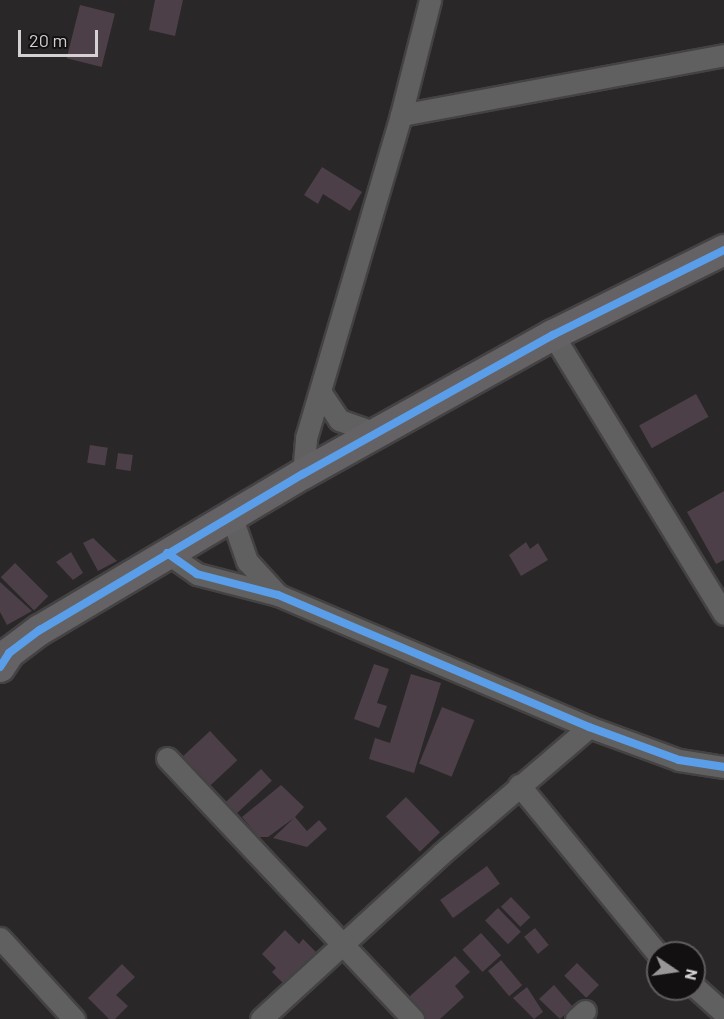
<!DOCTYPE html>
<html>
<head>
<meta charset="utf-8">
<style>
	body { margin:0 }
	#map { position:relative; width:724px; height:1019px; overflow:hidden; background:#292728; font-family:Barlow,sans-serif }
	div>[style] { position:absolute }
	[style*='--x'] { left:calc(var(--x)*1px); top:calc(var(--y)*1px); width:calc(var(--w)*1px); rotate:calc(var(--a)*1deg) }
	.building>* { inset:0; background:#4c3f48; transform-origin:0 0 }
	.roads { filter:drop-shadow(2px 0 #444243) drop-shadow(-2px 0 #444243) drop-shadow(0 2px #444243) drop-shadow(0 -2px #444243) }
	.street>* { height:21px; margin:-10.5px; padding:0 10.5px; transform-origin:10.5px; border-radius:10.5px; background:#616061 }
	.secondary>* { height:30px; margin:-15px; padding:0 15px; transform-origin:15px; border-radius:15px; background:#646264 }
	.cycleway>* { height:8px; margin:-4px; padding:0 4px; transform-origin:4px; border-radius:4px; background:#5a9eea }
	span { translate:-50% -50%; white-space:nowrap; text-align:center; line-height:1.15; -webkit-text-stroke:6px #121011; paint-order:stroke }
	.north { position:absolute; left:646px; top:941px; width:60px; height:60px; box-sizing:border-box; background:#121011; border:2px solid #605d5f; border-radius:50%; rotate:103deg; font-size:16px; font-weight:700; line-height:24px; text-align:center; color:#d4d1d3 }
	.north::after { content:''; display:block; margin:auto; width:21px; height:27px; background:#989697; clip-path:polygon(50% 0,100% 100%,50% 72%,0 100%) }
	.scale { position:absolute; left:18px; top:30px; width:80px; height:27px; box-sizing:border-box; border:3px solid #d4d1d3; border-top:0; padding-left:8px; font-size:18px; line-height:21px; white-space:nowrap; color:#d4d1d3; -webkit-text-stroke:4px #121011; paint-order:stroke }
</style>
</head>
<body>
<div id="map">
	<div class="building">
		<div style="clip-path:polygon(155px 0,183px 0,175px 36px,149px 30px)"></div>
		<div style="left:80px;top:5px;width:36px;height:55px;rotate:14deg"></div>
		<div style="clip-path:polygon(322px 167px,362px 192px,350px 211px,323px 194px,318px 204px,304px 195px)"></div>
		<div style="left:696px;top:394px;width:26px;height:65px;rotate:61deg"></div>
		<div style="left:90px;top:445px;width:18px;height:18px;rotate:9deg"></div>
		<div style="left:118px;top:453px;width:15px;height:16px;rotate:8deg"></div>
		<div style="clip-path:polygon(724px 491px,724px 560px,716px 564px,687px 512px)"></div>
		<div style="clip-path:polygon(93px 538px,117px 561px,98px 571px,83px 543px)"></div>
		<div style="clip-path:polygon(526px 542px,530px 549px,538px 543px,548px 560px,521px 576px,509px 555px)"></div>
		<div style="clip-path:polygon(71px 552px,83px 573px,73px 580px,56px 562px)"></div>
		<div style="left:15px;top:563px;width:47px;height:20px;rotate:45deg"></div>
		<div style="clip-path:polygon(0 582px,32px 611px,7px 625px,0 612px)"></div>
		<div style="clip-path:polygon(374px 664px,389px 669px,377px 703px,387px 706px,379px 728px,354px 719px)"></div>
		<div style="clip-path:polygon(411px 674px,441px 683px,414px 773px,369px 759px,375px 738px,390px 743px)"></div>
		<div style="left:442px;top:707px;width:35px;height:61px;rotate:22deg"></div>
		<div style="left:210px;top:731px;width:40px;height:41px;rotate:47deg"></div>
		<div style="left:261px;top:769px;width:16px;height:49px;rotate:47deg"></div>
		<div style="clip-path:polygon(281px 785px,304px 807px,295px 817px,307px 831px,319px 820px,327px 829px,307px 847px,273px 838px,294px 818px,268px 837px,259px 837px,242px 817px)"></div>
		<div style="left:406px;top:797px;width:49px;height:28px;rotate:46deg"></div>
		<div style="left:487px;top:866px;width:22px;height:58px;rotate:54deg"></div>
		<div style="left:511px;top:897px;width:28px;height:14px;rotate:46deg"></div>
		<div style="left:498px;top:908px;width:33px;height:18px;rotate:46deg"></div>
		<div style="left:535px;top:928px;width:22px;height:14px;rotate:51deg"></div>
		<div style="clip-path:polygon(285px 930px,299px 944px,303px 939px,316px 952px,285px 985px,272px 972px,276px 968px,262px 954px)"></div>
		<div style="left:481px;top:933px;width:30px;height:25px;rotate:48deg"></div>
		<div style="clip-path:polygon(455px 956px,470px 972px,455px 986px,464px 997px,440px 1019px,415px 1019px,401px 1004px)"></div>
		<div style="left:501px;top:960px;width:33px;height:17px;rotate:50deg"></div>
		<div style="left:577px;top:963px;width:31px;height:18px;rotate:45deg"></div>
		<div style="clip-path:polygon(122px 964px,135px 977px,116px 995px,128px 1006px,115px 1019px,109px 1019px,88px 998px)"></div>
		<div style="clip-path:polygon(554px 985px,573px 1007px,560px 1019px,539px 999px)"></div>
		<div style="clip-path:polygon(527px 987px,543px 1012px,534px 1019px,513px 998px)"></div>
	</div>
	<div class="roads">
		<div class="street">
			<div style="--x:401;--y:115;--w:329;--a:-10.5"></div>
			<div style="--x:553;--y:335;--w:327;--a:58.5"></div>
			<div style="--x:321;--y:393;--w:32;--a:56"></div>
			<div style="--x:339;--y:420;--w:42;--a:19.3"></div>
			<div style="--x:303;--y:474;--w:36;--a:-85"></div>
			<div style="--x:306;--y:438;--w:337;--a:-73.6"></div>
			<div style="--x:401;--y:115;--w:119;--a:-75.8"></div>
			<div style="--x:232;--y:518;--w:46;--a:70.8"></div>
			<div style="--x:247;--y:561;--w:46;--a:47.6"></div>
			<div style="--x:167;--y:553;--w:37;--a:35"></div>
			<div style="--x:197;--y:574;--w:84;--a:14.5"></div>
			<div style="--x:278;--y:595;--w:338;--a:23"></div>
			<div style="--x:589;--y:727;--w:96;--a:20.1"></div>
			<div style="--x:679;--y:760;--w:46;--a:8.8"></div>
			<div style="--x:167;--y:758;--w:359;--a:46.7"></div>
			<div style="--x:519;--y:785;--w:219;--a:50.6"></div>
			<div style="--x:0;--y:938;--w:110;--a:47.6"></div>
			<div style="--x:694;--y:986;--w:40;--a:42"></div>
			<div style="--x:261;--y:1019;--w:244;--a:-42.5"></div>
			<div style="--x:441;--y:854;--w:195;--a:-40.6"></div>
			<div style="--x:576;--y:1019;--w:12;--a:-42"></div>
		</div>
		<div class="secondary">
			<div style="--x:0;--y:667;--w:17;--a:-57"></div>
			<div style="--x:9;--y:653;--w:39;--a:-37"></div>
			<div style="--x:40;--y:630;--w:306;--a:-30.7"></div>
			<div style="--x:303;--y:474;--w:286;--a:-29.1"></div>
			<div style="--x:553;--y:335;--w:191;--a:-26.4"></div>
		</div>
	</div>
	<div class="cycleway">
		<div style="--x:167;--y:553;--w:37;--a:35"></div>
		<div style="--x:197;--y:574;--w:84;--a:14.5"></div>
		<div style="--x:278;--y:595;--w:338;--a:23"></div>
		<div style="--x:589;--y:727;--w:96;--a:20.1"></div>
		<div style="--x:679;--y:760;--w:46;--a:8.8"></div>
		<div style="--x:0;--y:667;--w:17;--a:-57"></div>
		<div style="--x:9;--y:653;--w:39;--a:-37"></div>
		<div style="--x:40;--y:630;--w:306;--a:-30.7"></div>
		<div style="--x:303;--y:474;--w:286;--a:-29.1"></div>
		<div style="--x:553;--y:335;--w:191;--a:-26.4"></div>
	</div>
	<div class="north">N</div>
	<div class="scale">20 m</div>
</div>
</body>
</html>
